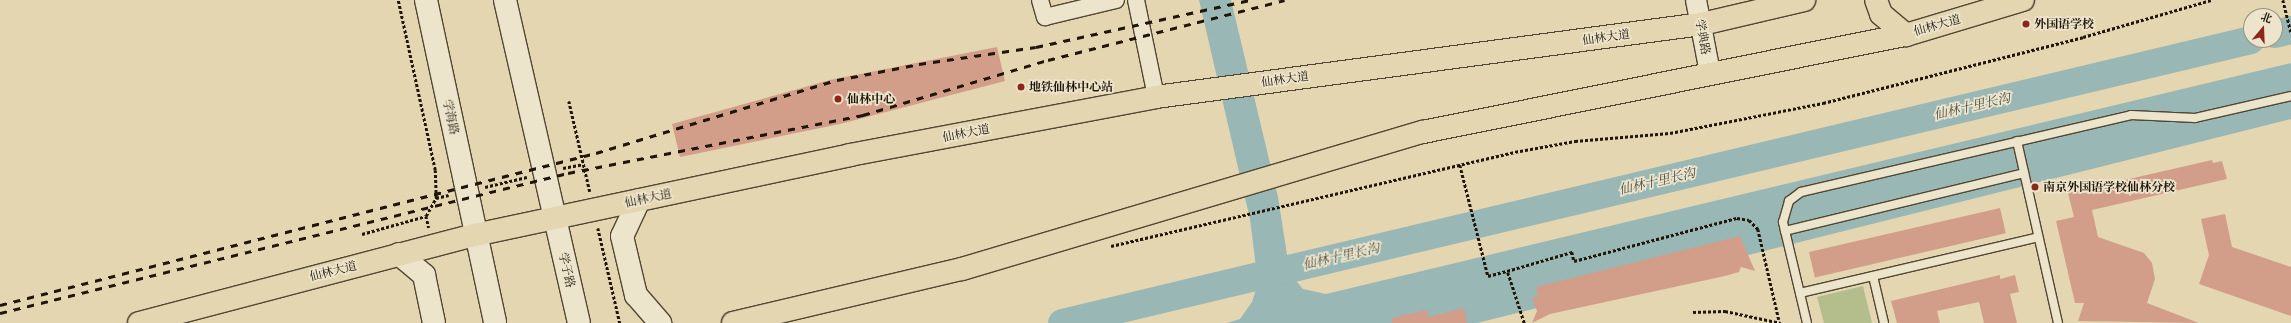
<!DOCTYPE html>
<html>
<head>
<meta charset="utf-8">
<style>
	body { margin:0 }
	#map { position:relative; width:2291px; height:323px; overflow:hidden; background:#e4d6b1; font-family:"Libre Caslon Text","Noto Serif SC",serif }
	div>[style] { position:absolute }
	[style*='--x'] { left:calc(var(--x)*1px); top:calc(var(--y)*1px); width:calc(var(--w)*1px); rotate:calc(var(--a)*1deg) }
	.green>* { inset:0; background:#b4be8c }
	.water>* { inset:0; background:#98b7b5 }
	.river>* { height:28px; margin:-14px; padding:0 14px; transform-origin:14px; border-radius:14px; background:#98b7b5 }
	.building>* { inset:0; background:#d29e8a; transform-origin:0 0 }
	.path>* { height:2.5px; margin-top:-1.25px; transform-origin:0; background:repeating-linear-gradient(90deg,#201608 0 3px,transparent 0 5px) }
	.roads { filter:drop-shadow(1px 0 #514632) drop-shadow(-1px 0 #514632) drop-shadow(0 1px #514632) drop-shadow(0 -1px #514632) }
	.service>* { height:8px; margin:-4px; padding:0 4px; transform-origin:4px; border-radius:4px; background:#ede4cc }
	.minor>* { height:16px; margin:-8px; padding:0 8px; transform-origin:8px; border-radius:8px; background:#ede4cc }
	.tertiary>* { height:20px; margin:-10px; padding:0 10px; transform-origin:10px; border-radius:10px; background:#ede4cc }
	.secondary>* { height:22px; margin:-11px; padding:0 11px; transform-origin:11px; border-radius:11px; background:#ede4cc }
	.primary>* { height:22px; margin:-11px; padding:0 11px; transform-origin:11px; border-radius:11px; background:#e4d6b1 }
	.rail>* { height:3px; margin-top:-1.5px; transform-origin:0; background:repeating-linear-gradient(90deg,#201608 0 7px,transparent 0 14px) }
	.dots>* { width:11px; height:11px; translate:-50% -50%; box-sizing:border-box; border:2px solid #ede4cc; border-radius:50% }
	span { translate:-50% -50%; white-space:nowrap; text-align:center; line-height:1.15; -webkit-text-stroke:3.5px #ede4cc; paint-order:stroke }
	.poi-label { font-size:12px; color:#201608; font-weight:700 }
	.left { translate:0 -50%; text-align:left }
	.street-label { font-size:12px; color:#201608 }
	.water-label { font-size:13px; color:#4a4e45; font-style:italic }
	.north { position:absolute; left:2243px; top:8px; width:40px; height:40px; box-sizing:border-box; background:#ede4cc; border:1px solid #9b927e; border-radius:50%; rotate:19deg; font-size:11px; font-weight:700; line-height:16px; text-align:center; color:#201608 }
	.north::after { content:''; display:block; margin:auto; width:14px; height:18px; background:#8f2418; clip-path:polygon(50% 0,100% 100%,50% 72%,0 100%) }
</style>
</head>
<body>
<div id="map">
	<div class="green">
		<div style="clip-path:polygon(1863px 286px,1872px 323px,1824px 323px,1817px 297px)"></div>
	</div>
	<div class="water">
		<div style="clip-path:polygon(1199px 0,1231px 0,1278px 197px,1290px 274px,1303px 289px,1326px 294px,2291px 63px,2291px 119px,1477px 323px,1227px 323px,1240px 319px,1252px 302px,1258px 283px,1250px 219px)"></div>
	</div>
	<div class="river">
		<div style="--x:2275;--y:34;--w:16;--a:-14"></div>
		<div style="--x:1062;--y:323;--w:1222;--a:-13.39"></div>
	</div>
	<div class="building">
		<div style="clip-path:polygon(997px 47px,1005px 81px,840px 124px,680px 157px,672px 124px,830px 80px)"></div>
		<div style="clip-path:polygon(2212px 160px,2213px 163px,2222px 161px,2227px 179px,2092px 210px,2098px 237px,2144px 253px,2152px 263px,2155px 279px,2147px 303px,2199px 323px,2078px 321px,2084px 303px,2075px 303px,2056px 221px,2074px 217px,2068px 193px)"></div>
		<div style="left:2000px;top:208px;width:26px;height:196px;rotate:77deg"></div>
		<div style="clip-path:polygon(2225px 214px,2232px 247px,2291px 267px,2291px 316px,2199px 284px,2209px 255px,2201px 219px)"></div>
		<div style="clip-path:polygon(1740px 236px,1755px 271px,1741px 267px,1739px 272px,1725px 276px,1550px 314px,1532px 323px,1537px 311px,1532px 297px,1538px 296px,1536px 287px)"></div>
		<div style="clip-path:polygon(2000px 275px,2000px 279px,2015px 275px,2019px 292px,2010px 294px,2017px 323px,1984px 323px,1979px 302px,1937px 311px,1940px 323px,1897px 323px,1891px 301px)"></div>
		<div style="clip-path:polygon(1464px 308px,1467px 323px,1392px 323px,1392px 318px,1427px 310px,1429px 317px)"></div>
	</div>
	<div class="path">
		<div style="--x:2283;--y:0;--w:33;--a:76"></div>
		<div style="--x:569;--y:101;--w:93;--a:77"></div>
		<div style="--x:1460;--y:165;--w:114;--a:75.8"></div>
		<div style="--x:1488;--y:276;--w:20;--a:-15"></div>
		<div style="--x:563;--y:168;--w:20;--a:-11"></div>
		<div style="--x:485;--y:187;--w:43;--a:-13.4"></div>
		<div style="--x:436;--y:198;--w:13;--a:-13"></div>
		<div style="--x:426;--y:216;--w:12;--a:76"></div>
		<div style="--x:598;--y:228;--w:98;--a:77"></div>
		<div style="--x:362;--y:234;--w:66;--a:-15.7"></div>
		<div style="--x:426;--y:216;--w:21;--a:-61"></div>
		<div style="--x:436;--y:198;--w:28;--a:-92"></div>
		<div style="--x:435;--y:170;--w:174;--a:-102.3"></div>
		<div style="--x:1111;--y:246;--w:420;--a:-13.1"></div>
		<div style="--x:1520;--y:151;--w:56;--a:-10.3"></div>
		<div style="--x:1575;--y:141;--w:95;--a:-4.8"></div>
		<div style="--x:1670;--y:133;--w:156;--a:-11.1"></div>
		<div style="--x:1823;--y:103;--w:268;--a:-14.2"></div>
		<div style="--x:2083;--y:37;--w:133;--a:-16.1"></div>
		<div style="--x:1693;--y:312;--w:32;--a:-2"></div>
		<div style="--x:1725;--y:311;--w:57;--a:12.1"></div>
		<div style="--x:1524;--y:323;--w:55;--a:-108.1"></div>
		<div style="--x:1507;--y:271;--w:68;--a:-16.3"></div>
		<div style="--x:1572;--y:252;--w:9;--a:77"></div>
		<div style="--x:1574;--y:261;--w:169;--a:-14.8"></div>
		<div style="--x:1737;--y:218;--w:12;--a:9"></div>
		<div style="--x:1749;--y:220;--w:13;--a:45"></div>
		<div style="--x:1758;--y:229;--w:93;--a:77"></div>
	</div>
	<div class="roads">
		<div class="service">
			<div style="--x:2017;--y:141;--w:187;--a:77.3"></div>
			<div style="--x:1785;--y:231;--w:246;--a:-13.6"></div>
			<div style="--x:1873;--y:276;--w:48;--a:76.8"></div>
			<div style="--x:1800;--y:293;--w:244;--a:-13.2"></div>
			<div style="--x:1807;--y:323;--w:104;--a:-103.4"></div>
			<div style="--x:1783;--y:222;--w:22;--a:-74"></div>
			<div style="--x:1789;--y:201;--w:15;--a:-37"></div>
			<div style="--x:1801;--y:192;--w:339;--a:-13.1"></div>
			<div style="--x:2131;--y:115;--w:64;--a:2.7"></div>
			<div style="--x:2195;--y:118;--w:98;--a:-12.9"></div>
		</div>
		<div class="minor">
			<div style="--x:1040;--y:0;--w:18;--a:74"></div>
			<div style="--x:1045;--y:17;--w:73;--a:-13.5"></div>
			<div style="--x:1136;--y:0;--w:99;--a:78.3"></div>
		</div>
		<div class="tertiary">
			<div style="--x:1696;--y:0;--w:74;--a:79.1"></div>
		</div>
		<div class="secondary">
			<div style="--x:426;--y:0;--w:330;--a:77.9"></div>
			<div style="--x:505;--y:0;--w:331;--a:77.1"></div>
			<div style="--x:639;--y:200;--w:40;--a:115"></div>
			<div style="--x:622;--y:236;--w:61;--a:76.7"></div>
			<div style="--x:636;--y:295;--w:37;--a:49"></div>
			<div style="--x:399;--y:254;--w:33;--a:40"></div>
			<div style="--x:424;--y:275;--w:49;--a:78.2"></div>
		</div>
		<div class="primary">
			<div style="--x:1876;--y:0;--w:15;--a:70"></div>
			<div style="--x:1881;--y:14;--w:33;--a:40"></div>
			<div style="--x:139;--y:323;--w:347;--a:-14.7"></div>
			<div style="--x:475;--y:235;--w:383;--a:-12"></div>
			<div style="--x:850;--y:155;--w:311;--a:-10.7"></div>
			<div style="--x:1156;--y:97;--w:551;--a:-7.62"></div>
			<div style="--x:1702;--y:24;--w:105;--a:-13.2"></div>
			<div style="--x:733;--y:323;--w:235;--a:-13.3"></div>
			<div style="--x:962;--y:269;--w:481;--a:-16.6"></div>
			<div style="--x:1423;--y:132;--w:493;--a:-11.4"></div>
			<div style="--x:1906;--y:35;--w:122;--a:-16.7"></div>
		</div>
	</div>
	<div class="rail">
		<div style="--x:0;--y:305;--w:615;--a:-14.31"></div>
		<div style="--x:596;--y:153;--w:252;--a:-16.9"></div>
		<div style="--x:837;--y:80;--w:84;--a:-11"></div>
		<div style="--x:919;--y:64;--w:118;--a:-8.3"></div>
		<div style="--x:1036;--y:47;--w:218;--a:-12.4"></div>
		<div style="--x:0;--y:313;--w:585;--a:-13.85"></div>
		<div style="--x:568;--y:173;--w:301;--a:-11.1"></div>
		<div style="--x:863;--y:115;--w:193;--a:-16.6"></div>
		<div style="--x:1048;--y:60;--w:244;--a:-14.2"></div>
	</div>
	<div class="dots">
		<div style="left:2026px;top:24px;background:#8f2418"></div>
		<div style="left:1021px;top:87px;background:#8f2418"></div>
		<div style="left:838px;top:99px;background:#8f2418"></div>
		<div style="left:2035px;top:187px;background:#8f2418"></div>
	</div>
	<div class="poi-label">
		<span class="left" style="left:2034px;top:24px">外国语学校</span>
		<span class="left" style="left:1029px;top:87px">地铁仙林中心站</span>
		<span class="left" style="left:847px;top:99px">仙林中心</span>
		<span class="left" style="left:2043px;top:187px">南京外国语学校仙林分校</span>
	</div>
	<div class="street-label">
		<span style="left:1937px;top:25px;rotate:-16deg">仙林大道</span>
		<span style="left:1606px;top:37px;rotate:-8deg">仙林大道</span>
		<span style="left:1703px;top:37px;rotate:80deg">学典路</span>
		<span style="left:1285px;top:79px;rotate:-8deg">仙林大道</span>
		<span style="left:451px;top:117px;rotate:78deg">学海路</span>
		<span style="left:966px;top:133px;rotate:-11deg">仙林大道</span>
		<span style="left:648px;top:198px;rotate:-12deg">仙林大道</span>
		<span style="left:567px;top:270px;rotate:77deg">学子路</span>
		<span style="left:333px;top:271px;rotate:-14deg">仙林大道</span>
	</div>
	<div class="water-label">
		<span style="left:1972px;top:106px;rotate:-13deg">仙林十里长沟</span>
		<span style="left:1657px;top:181px;rotate:-13deg">仙林十里长沟</span>
		<span style="left:1341px;top:256px;rotate:-13deg">仙林十里长沟</span>
	</div>
	<div class="north">北</div>
</div>
</body>
</html>
